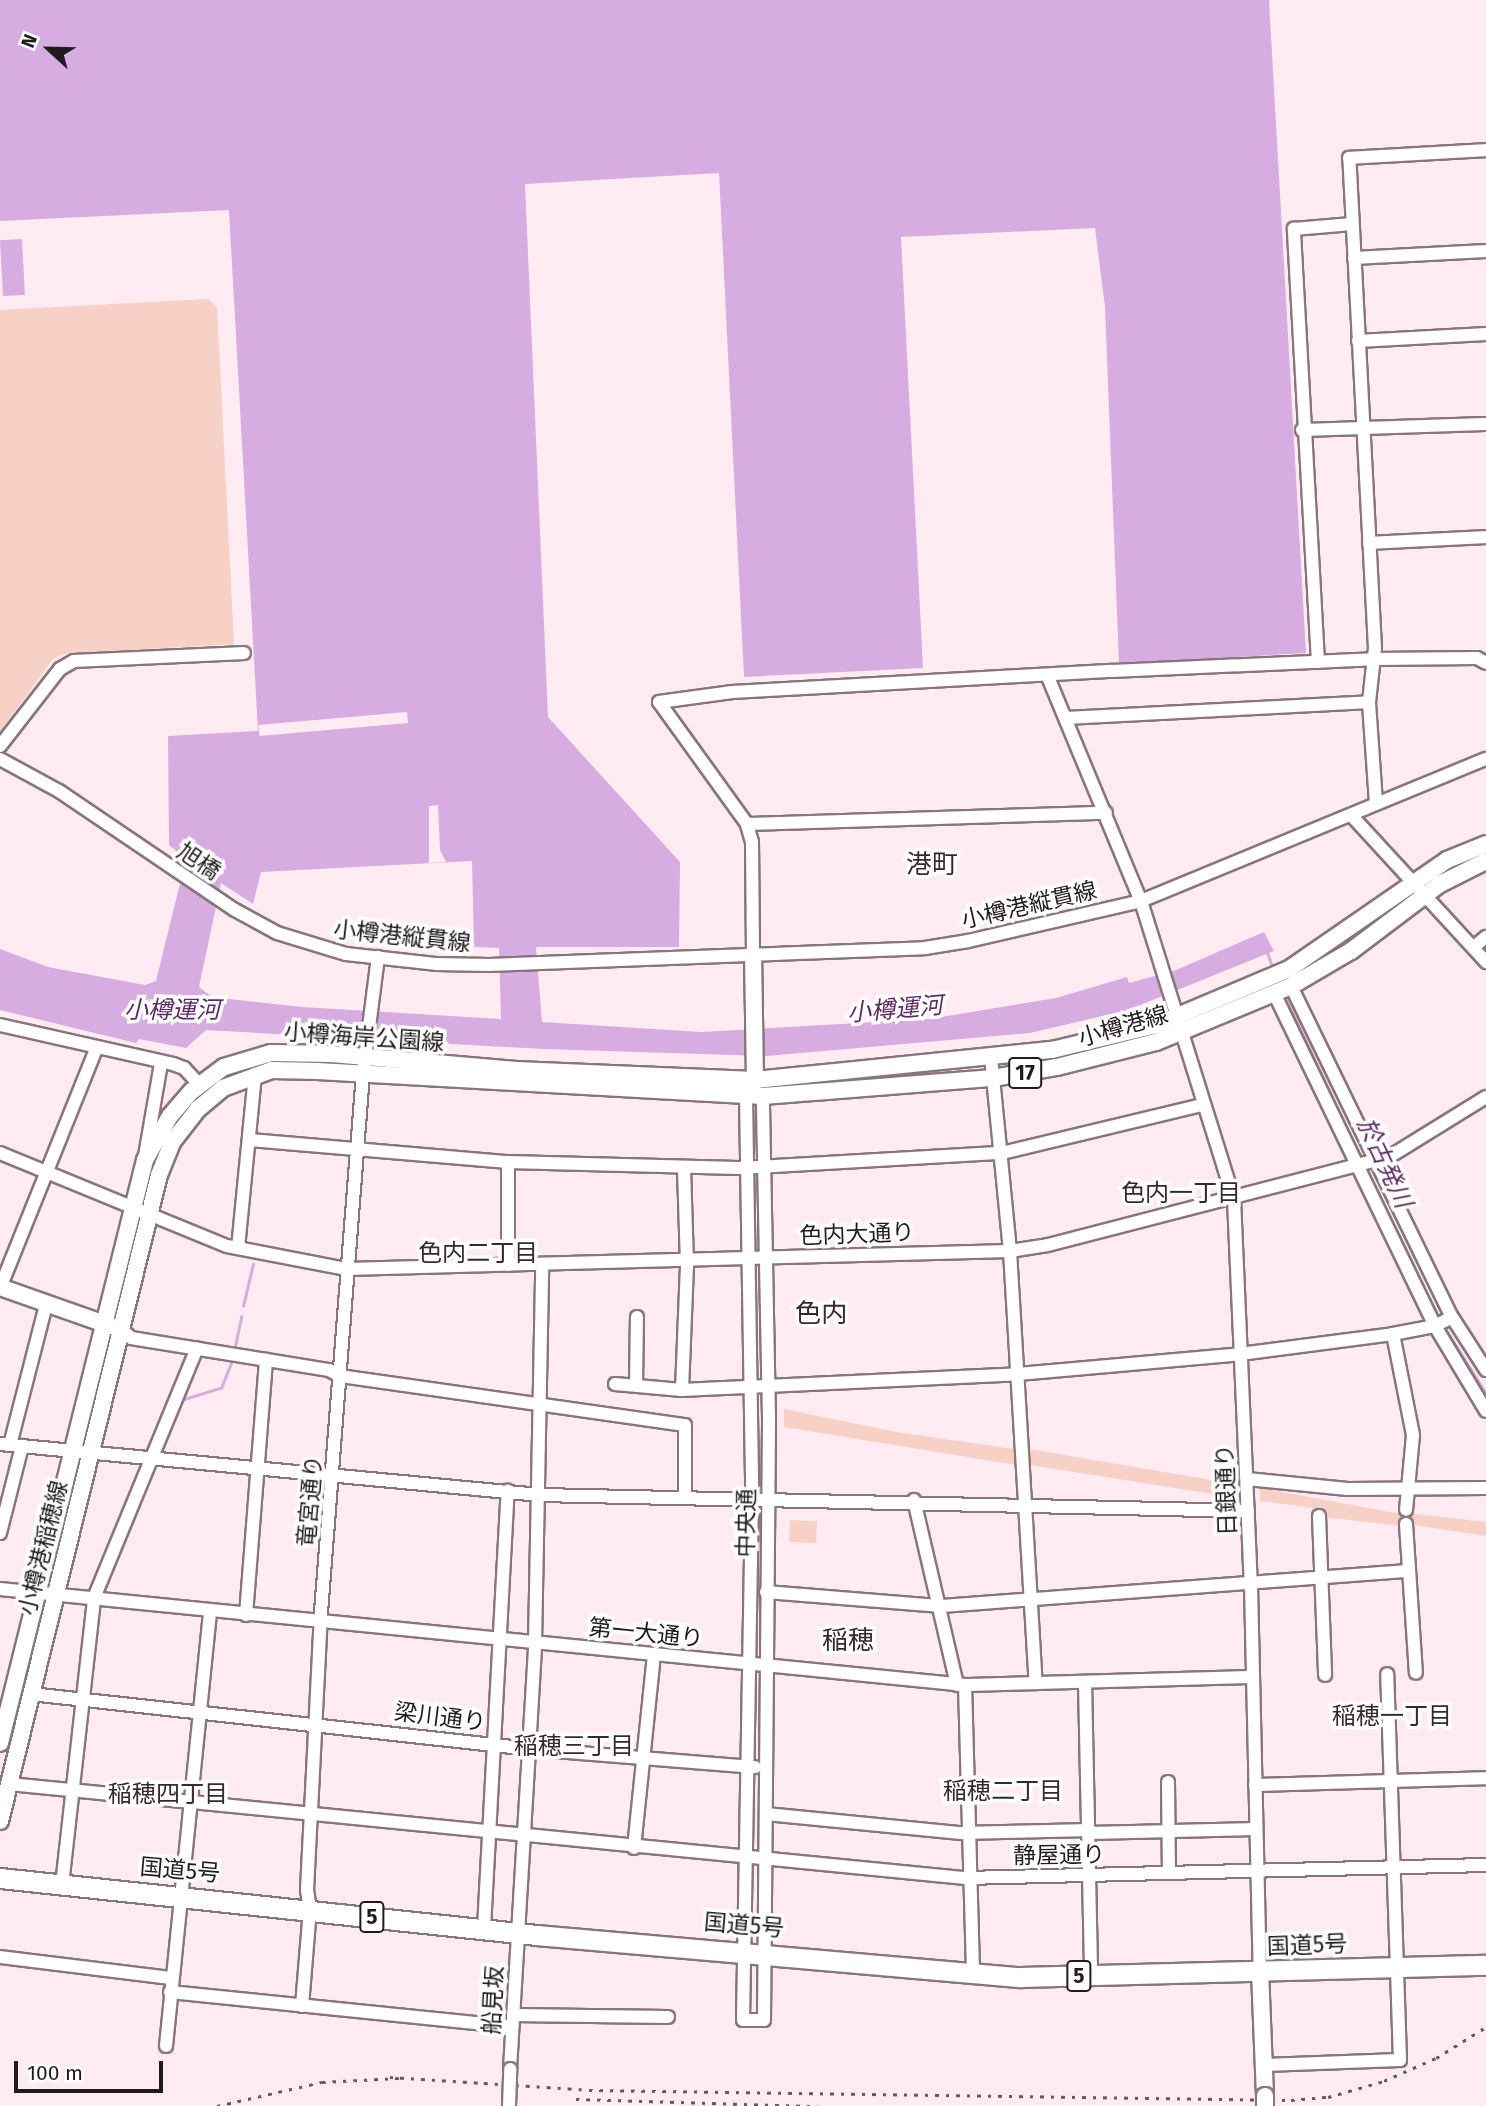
<!DOCTYPE html>
<html>
<head>
<meta charset="utf-8">
<style>
	body { margin:0 }
	#map { position:relative; width:1486px; height:2106px; overflow:hidden; background:#ffebf1; font-family:"Fira Sans","Noto Sans JP",sans-serif }
	div>[style] { position:absolute }
	[style*='--x'] { left:calc(var(--x)*1px); top:calc(var(--y)*1px); width:calc(var(--w)*1px); rotate:calc(var(--a)*1deg) }
	.green>* { inset:0; background:#f8d1c6; transform-origin:0 0 }
	.water>* { inset:0; background:#d7ade1; transform-origin:0 0 }
	.pier>* { inset:0; background:#ffebf1; transform-origin:0 0 }
	.stream>* { height:2.5px; margin:-1.25px; padding:0 1.25px; transform-origin:1.25px; border-radius:1.25px; background:#d7ade1 }
	.roads { filter:drop-shadow(2px 0 #88767c) drop-shadow(-2px 0 #88767c) drop-shadow(0 2px #88767c) drop-shadow(0 -2px #88767c) }
	.minor>* { height:12px; margin:-6px; padding:0 6px; transform-origin:6px; border-radius:6px; background:#fff }
	.major>* { height:16px; margin:-8px; padding:0 8px; transform-origin:8px; border-radius:8px; background:#fff }
	.highway>* { height:19px; margin:-9.5px; padding:0 9.5px; transform-origin:9.5px; border-radius:9.5px; background:#fff }
	.rail>* { height:2.5px; margin-top:-1.25px; transform-origin:0; background:repeating-linear-gradient(90deg,#64595c 0 3.5px,transparent 0 10.5px) }
	.bridges { filter:drop-shadow(2px 0 #88767c) drop-shadow(-2px 0 #88767c) drop-shadow(0 2px #88767c) drop-shadow(0 -2px #88767c) }
	.minor-bridge>* { height:12px; margin:-6px; padding:0 6px; transform-origin:6px; border-radius:6px; background:#fff }
	.major-bridge>* { height:16px; margin:-8px; padding:0 8px; transform-origin:8px; border-radius:8px; background:#fff }
	span { translate:-50% -50%; white-space:nowrap; text-align:center; line-height:1.15; -webkit-text-stroke:7px #fefefe; paint-order:stroke }
	.shield-label span { padding:2px 5px; background:#fefefe; border:2px solid; border-radius:5px; -webkit-text-stroke-width:0 }
	.shield-label { font-size:21px; color:#221b1d; font-weight:700 }
	.street-label { font-size:23px; color:#221b1d }
	.water-label { font-size:24px; color:#5d2a68; font-style:italic }
	.neighbourhood-label { font-size:24px; color:#38292e }
	.quarter-label { font-size:26px; color:#38292e }
	.north { position:absolute; left:14px; top:14px; width:70px; height:70px; -webkit-text-stroke:5px #fefefe; paint-order:stroke; rotate:292deg; font-size:19px; font-weight:700; line-height:28px; text-align:center; color:#221b1d }
	.north::after { content:''; display:block; margin:auto; width:24px; height:32px; background:#221b1d; clip-path:polygon(50% 0,100% 100%,50% 72%,0 100%) }
	.scale { position:absolute; left:14px; top:2061px; width:149px; height:32px; box-sizing:border-box; border:4px solid #221b1d; border-top:0; padding-left:9px; font-size:21px; line-height:24px; white-space:nowrap; color:#221b1d; -webkit-text-stroke:5px #fefefe; paint-order:stroke }
</style>
</head>
<body>
<div id="map">
	<div class="green">
		<div style="clip-path:polygon(208px 299px,217px 307px,234px 644px,63px 654px,53px 659px,0 732px,0 310px)"></div>
		<div style="clip-path:polygon(784px 1409px,896px 1432px,1014px 1449px,1016px 1465px,784px 1427px)"></div>
		<div style="clip-path:polygon(1029px 1449px,1229px 1483px,1231px 1497px,1030px 1465px)"></div>
		<div style="clip-path:polygon(1260px 1488px,1401px 1514px,1401px 1526px,1323px 1517px,1320px 1509px,1260px 1501px)"></div>
		<div style="clip-path:polygon(1407px 1513px,1486px 1522px,1486px 1536px,1407px 1524px)"></div>
		<div style="left:790px;top:1520px;width:27px;height:22px;rotate:2deg"></div>
	</div>
	<div class="water">
		<div style="clip-path:polygon(evenodd,0 0,1269px 0,1306px 653px,1119px 664px,1105px 307px,1095px 228px,901px 237px,923px 668px,744px 677px,719px 173px,525px 184px,548px 717px,680px 862px,679px 947px,536px 947px,542px 1022px,701px 1032px,929px 1019px,1056px 998px,1127px 977px,1129px 983px,1176px 970px,1264px 932px,1274px 951px,1128px 1010px,1030px 1033px,767px 1056px,543px 1049px,206px 1030px,186px 1048px,139px 1039px,136px 1043px,0 1010px,0 949px,48px 967px,145px 985px,156px 981px,186px 859px,169px 845px,168px 736px,258px 731px,229px 210px,0 221px,0 0,472px 861px,474px 947px,499px 948px,501px 1019px,302px 1007px,212px 997px,199px 987px,221px 883px,253px 904px,261px 872px,472px 861px)"></div>
		<div style="left:22px;top:239px;width:56px;height:22px;rotate:87deg"></div>
	</div>
	<div class="pier">
		<div style="left:407px;top:712px;width:11px;height:149px;rotate:85deg"></div>
		<div style="clip-path:polygon(438px 805px,440px 850px,446px 862px,429px 863px,429px 806px)"></div>
	</div>
	<div class="stream">
		<div style="--x:1267;--y:951;--w:18;--a:71"></div>
		<div style="--x:1285;--y:996;--w:179;--a:64.9"></div>
		<div style="--x:1423;--y:1287;--w:36;--a:62"></div>
		<div style="--x:243;--y:1306;--w:43;--a:-76.6"></div>
		<div style="--x:1445;--y:1328;--w:77;--a:57.8"></div>
		<div style="--x:235;--y:1346;--w:30;--a:-78"></div>
		<div style="--x:184;--y:1399;--w:39;--a:-17"></div>
		<div style="--x:221;--y:1388;--w:29;--a:-68"></div>
	</div>
	<div class="roads">
		<div class="minor">
			<div style="--x:1354;--y:258;--w:132;--a:-3"></div>
			<div style="--x:1358;--y:341;--w:128;--a:-3.1"></div>
			<div style="--x:1302;--y:430;--w:184;--a:-1.9"></div>
			<div style="--x:1369;--y:543;--w:117;--a:-2.9"></div>
			<div style="--x:1318;--y:662;--w:434;--a:-93.2"></div>
			<div style="--x:1294;--y:229;--w:58;--a:-4.9"></div>
			<div style="--x:1048;--y:677;--w:243;--a:67.5"></div>
			<div style="--x:1141;--y:901;--w:312;--a:72.7"></div>
			<div style="--x:1234;--y:1199;--w:387;--a:87.5"></div>
			<div style="--x:1251;--y:1586;--w:385;--a:88.7"></div>
			<div style="--x:1067;--y:718;--w:302;--a:-3"></div>
			<div style="--x:0;--y:746;--w:98;--a:-52.1"></div>
			<div style="--x:60;--y:669;--w:16;--a:-30"></div>
			<div style="--x:74;--y:661;--w:170;--a:-2.7"></div>
			<div style="--x:0;--y:759;--w:67;--a:28.5"></div>
			<div style="--x:59;--y:791;--w:212;--a:34.1"></div>
			<div style="--x:235;--y:910;--w:48;--a:28.7"></div>
			<div style="--x:277;--y:933;--w:72;--a:16.9"></div>
			<div style="--x:346;--y:954;--w:92;--a:6.3"></div>
			<div style="--x:437;--y:964;--w:52;--a:1.1"></div>
			<div style="--x:489;--y:965;--w:436;--a:-2.2"></div>
			<div style="--x:925;--y:948;--w:44;--a:-9.2"></div>
			<div style="--x:968;--y:941;--w:178;--a:-13"></div>
			<div style="--x:1141;--y:901;--w:373;--a:-22.4"></div>
			<div style="--x:1376;--y:803;--w:101;--a:-94"></div>
			<div style="--x:1369;--y:702;--w:54;--a:-83.7"></div>
			<div style="--x:1375;--y:648;--w:491;--a:-93"></div>
			<div style="--x:1349;--y:158;--w:137;--a:-3.3"></div>
			<div style="--x:1351;--y:815;--w:200;--a:47.4"></div>
			<div style="--x:747;--y:824;--w:359;--a:-1.8"></div>
			<div style="--x:1474;--y:947;--w:16;--a:-40"></div>
			<div style="--x:753;--y:955;--w:113;--a:-90.5"></div>
			<div style="--x:752;--y:842;--w:19;--a:-106"></div>
			<div style="--x:747;--y:824;--w:150;--a:-125.8"></div>
			<div style="--x:659;--y:702;--w:74;--a:-7.8"></div>
			<div style="--x:732;--y:692;--w:381;--a:-3.2"></div>
			<div style="--x:1112;--y:671;--w:261;--a:-2.6"></div>
			<div style="--x:1373;--y:659;--w:104;--a:-0.6"></div>
			<div style="--x:1477;--y:658;--w:10;--a:29"></div>
			<div style="--x:1291;--y:986;--w:368;--a:64.1"></div>
			<div style="--x:1452;--y:1317;--w:63;--a:57.3"></div>
			<div style="--x:1274;--y:993;--w:370;--a:64.2"></div>
			<div style="--x:1435;--y:1326;--w:99;--a:59"></div>
			<div style="--x:0;--y:1025;--w:177;--a:12.7"></div>
			<div style="--x:173;--y:1064;--w:12;--a:20"></div>
			<div style="--x:184;--y:1068;--w:23;--a:47"></div>
			<div style="--x:991;--y:1057;--w:195;--a:84.4"></div>
			<div style="--x:1010;--y:1251;--w:433;--a:86.6"></div>
			<div style="--x:746;--y:1096;--w:403;--a:89.1"></div>
			<div style="--x:752;--y:1499;--w:521;--a:90.99"></div>
			<div style="--x:743;--y:2020;--w:21;--a:0"></div>
			<div style="--x:764;--y:2020;--w:602;--a:-89.52"></div>
			<div style="--x:769;--y:1418;--w:322;--a:-91.1"></div>
			<div style="--x:250;--y:1140;--w:259;--a:4.9"></div>
			<div style="--x:508;--y:1162;--w:230;--a:1.5"></div>
			<div style="--x:738;--y:1168;--w:264;--a:-3.3"></div>
			<div style="--x:1002;--y:1153;--w:206;--a:-13.5"></div>
			<div style="--x:0;--y:1153;--w:245;--a:22.3"></div>
			<div style="--x:227;--y:1246;--w:122;--a:10.9"></div>
			<div style="--x:347;--y:1269;--w:663;--a:-1.56"></div>
			<div style="--x:1010;--y:1251;--w:38;--a:-9"></div>
			<div style="--x:1048;--y:1245;--w:352;--a:-14.5"></div>
			<div style="--x:1389;--y:1157;--w:114;--a:-31.7"></div>
			<div style="--x:145;--y:1156;--w:94;--a:-80.2"></div>
			<div style="--x:238;--y:1248;--w:175;--a:-84.4"></div>
			<div style="--x:508;--y:1265;--w:103;--a:-90"></div>
			<div style="--x:0;--y:1288;--w:258;--a:-68.1"></div>
			<div style="--x:120;--y:1328;--w:15;--a:42"></div>
			<div style="--x:131;--y:1338;--w:201;--a:9.2"></div>
			<div style="--x:329;--y:1370;--w:13;--a:29"></div>
			<div style="--x:340;--y:1376;--w:348;--a:8.1"></div>
			<div style="--x:685;--y:1425;--w:72;--a:90"></div>
			<div style="--x:1393;--y:1334;--w:103;--a:78.8"></div>
			<div style="--x:1413;--y:1435;--w:75;--a:95.3"></div>
			<div style="--x:615;--y:1384;--w:67;--a:5.1"></div>
			<div style="--x:682;--y:1390;--w:336;--a:-2.7"></div>
			<div style="--x:1018;--y:1374;--w:223;--a:-5.1"></div>
			<div style="--x:1240;--y:1354;--w:154;--a:-7.4"></div>
			<div style="--x:1393;--y:1334;--w:43;--a:-10.8"></div>
			<div style="--x:1435;--y:1326;--w:19;--a:-28"></div>
			<div style="--x:636;--y:1385;--w:68;--a:-89.2"></div>
			<div style="--x:682;--y:1390;--w:126;--a:-87.7"></div>
			<div style="--x:687;--y:1264;--w:97;--a:-91.8"></div>
			<div style="--x:0;--y:1444;--w:542;--a:5.4"></div>
			<div style="--x:540;--y:1495;--w:708;--a:1.29"></div>
			<div style="--x:10;--y:1445;--w:145;--a:-75.6"></div>
			<div style="--x:1247;--y:1479;--w:101;--a:5.7"></div>
			<div style="--x:1348;--y:1489;--w:138;--a:-0.4"></div>
			<div style="--x:914;--y:1500;--w:190;--a:76.9"></div>
			<div style="--x:1319;--y:1516;--w:159;--a:87.8"></div>
			<div style="--x:1406;--y:1524;--w:149;--a:86.2"></div>
			<div style="--x:0;--y:1533;--w:90;--a:-75.8"></div>
			<div style="--x:0;--y:1589;--w:970;--a:5.68"></div>
			<div style="--x:965;--y:1685;--w:287;--a:-1.6"></div>
			<div style="--x:766;--y:1592;--w:176;--a:4.6"></div>
			<div style="--x:941;--y:1606;--w:469;--a:-4.3"></div>
			<div style="--x:246;--y:1615;--w:256;--a:-85.5"></div>
			<div style="--x:1085;--y:1682;--w:294;--a:88.8"></div>
			<div style="--x:965;--y:1685;--w:289;--a:88.4"></div>
			<div style="--x:31;--y:1694;--w:502;--a:6.29"></div>
			<div style="--x:530;--y:1749;--w:226;--a:4.6"></div>
			<div style="--x:1168;--y:1782;--w:91;--a:89.4"></div>
			<div style="--x:9;--y:1784;--w:961;--a:5.62"></div>
			<div style="--x:965;--y:1878;--w:521;--a:-1.43"></div>
			<div style="--x:1255;--y:1785;--w:231;--a:-1.7"></div>
			<div style="--x:766;--y:1814;--w:196;--a:5.6"></div>
			<div style="--x:961;--y:1833;--w:129;--a:-1.3"></div>
			<div style="--x:1090;--y:1833;--w:166;--a:-1.4"></div>
			<div style="--x:634;--y:1848;--w:194;--a:-84.1"></div>
			<div style="--x:62;--y:1885;--w:289;--a:-83.6"></div>
			<div style="--x:94;--y:1598;--w:270;--a:-67.6"></div>
			<div style="--x:484;--y:1928;--w:438;--a:-86.9"></div>
			<div style="--x:0;--y:1957;--w:172;--a:7"></div>
			<div style="--x:170;--y:1992;--w:344;--a:5.8"></div>
			<div style="--x:302;--y:2006;--w:97;--a:-85.3"></div>
			<div style="--x:310;--y:1909;--w:19;--a:-99"></div>
			<div style="--x:307;--y:1890;--w:278;--a:-87.1"></div>
			<div style="--x:321;--y:1612;--w:540;--a:-85.54"></div>
			<div style="--x:363;--y:1074;--w:118;--a:-82.7"></div>
			<div style="--x:513;--y:2015;--w:155;--a:0.7"></div>
			<div style="--x:166;--y:2046;--w:436;--a:-84.2"></div>
			<div style="--x:1264;--y:2065;--w:136;--a:-2.1"></div>
			<div style="--x:1400;--y:2060;--w:386;--a:-91.9"></div>
			<div style="--x:510;--y:2069;--w:427;--a:-86.6"></div>
			<div style="--x:535;--y:1643;--w:377;--a:-88.9"></div>
		</div>
		<div class="major">
			<div style="--x:751;--y:1088;--w:9;--a:-63"></div>
			<div style="--x:755;--y:1080;--w:125;--a:-90.9"></div>
			<div style="--x:0;--y:1287;--w:118;--a:19.4"></div>
			<div style="--x:0;--y:1743;--w:601;--a:-76.03"></div>
			<div style="--x:145;--y:1160;--w:51;--a:-60.4"></div>
			<div style="--x:170;--y:1116;--w:33;--a:-49"></div>
			<div style="--x:192;--y:1091;--w:40;--a:-37"></div>
			<div style="--x:224;--y:1067;--w:49;--a:-16.6"></div>
			<div style="--x:271;--y:1053;--w:60;--a:1"></div>
			<div style="--x:331;--y:1054;--w:186;--a:4.9"></div>
			<div style="--x:516;--y:1070;--w:239;--a:2.4"></div>
			<div style="--x:755;--y:1080;--w:299;--a:-5.8"></div>
			<div style="--x:1052;--y:1050;--w:107;--a:-13.5"></div>
			<div style="--x:1156;--y:1025;--w:144;--a:-22.8"></div>
			<div style="--x:1289;--y:969;--w:192;--a:-34.6"></div>
			<div style="--x:1447;--y:860;--w:42;--a:-22.3"></div>
			<div style="--x:0;--y:1821;--w:665;--a:-76.17"></div>
			<div style="--x:159;--y:1175;--w:37;--a:-68"></div>
			<div style="--x:173;--y:1141;--w:41;--a:-52"></div>
			<div style="--x:198;--y:1109;--w:33;--a:-40"></div>
			<div style="--x:223;--y:1088;--w:52;--a:-20.2"></div>
			<div style="--x:272;--y:1070;--w:45;--a:1.3"></div>
			<div style="--x:317;--y:1071;--w:447;--a:3.2"></div>
			<div style="--x:763;--y:1096;--w:231;--a:-4.5"></div>
			<div style="--x:993;--y:1078;--w:65;--a:-9.8"></div>
			<div style="--x:1057;--y:1067;--w:102;--a:-14.2"></div>
			<div style="--x:1156;--y:1042;--w:146;--a:-22.5"></div>
			<div style="--x:1291;--y:986;--w:69;--a:-30.3"></div>
			<div style="--x:1351;--y:951;--w:111;--a:-37"></div>
			<div style="--x:1440;--y:884;--w:51;--a:-26.6"></div>
			<div style="--x:1260;--y:1971;--w:125;--a:87.7"></div>
		</div>
		<div class="highway">
			<div style="--x:0;--y:1878;--w:540;--a:6.06"></div>
			<div style="--x:537;--y:1935;--w:485;--a:5"></div>
			<div style="--x:1020;--y:1977;--w:466;--a:-1.5"></div>
		</div>
	</div>
	<div class="rail">
		<div style="--x:390;--y:2077;--w:199;--a:3.7"></div>
		<div style="--x:589;--y:2090;--w:702;--a:0.82"></div>
		<div style="--x:1291;--y:2100;--w:37;--a:-5"></div>
		<div style="--x:1328;--y:2097;--w:58;--a:-15.9"></div>
		<div style="--x:1384;--y:2081;--w:57;--a:-23.9"></div>
		<div style="--x:1436;--y:2058;--w:59;--a:-31.8"></div>
		<div style="--x:576;--y:2099;--w:242;--a:1.7"></div>
		<div style="--x:217;--y:2106;--w:108;--a:-12.9"></div>
		<div style="--x:322;--y:2082;--w:77;--a:-3"></div>
	</div>
	<div class="bridges">
		<div class="minor-bridge">
			<div style="--x:509;--y:2106;--w:37;--a:-88"></div>
		</div>
		<div class="major-bridge">
			<div style="--x:1265;--y:2096;--w:10;--a:90"></div>
		</div>
	</div>
	<div class="shield-label">
		<span style="left:1025px;top:1073px">17</span>
		<span style="left:372px;top:1917px">5</span>
		<span style="left:1079px;top:1976px">5</span>
	</div>
	<div class="street-label">
		<span style="left:199px;top:861px;rotate:34deg">旭橋</span>
		<span style="left:1029px;top:905px;rotate:-13deg">小樽港縦貫線</span>
		<span style="left:402px;top:936px;rotate:6deg">小樽港縦貫線</span>
		<span style="left:1123px;top:1026px;rotate:-16deg">小樽港線</span>
		<span style="left:364px;top:1037px;rotate:4deg">小樽海岸公園線</span>
		<span style="left:857px;top:1234px;rotate:-2deg">色内大通り</span>
		<span style="left:1226px;top:1490px;rotate:-92deg">日銀通り</span>
		<span style="left:310px;top:1501px;rotate:-85deg">竜宮通り</span>
		<span style="left:746px;top:1523px;rotate:-89deg">中央通</span>
		<span style="left:43px;top:1548px;rotate:-76deg">小樽港稲穂線</span>
		<span style="left:646px;top:1633px;rotate:6deg">第一大通り</span>
		<span style="left:440px;top:1717px;rotate:7deg">梁川通り</span>
		<span style="left:1059px;top:1855px;rotate:-1deg">静屋通り</span>
		<span style="left:180px;top:1870px;rotate:5deg">国道5号</span>
		<span style="left:744px;top:1925px;rotate:5deg">国道5号</span>
		<span style="left:1307px;top:1945px;rotate:-2deg">国道5号</span>
		<span style="left:493px;top:2000px;rotate:-87deg">船見坂</span>
	</div>
	<div class="water-label">
		<span style="left:895px;top:1010px;rotate:-5deg">小樽運河</span>
		<span style="left:172px;top:1011px">小樽運河</span>
		<span style="left:1384px;top:1163px;rotate:65deg">於古発川</span>
	</div>
	<div class="neighbourhood-label">
		<span style="left:1181px;top:1194px">色内一丁目</span>
		<span style="left:478px;top:1254px">色内二丁目</span>
		<span style="left:1392px;top:1717px">稲穂一丁目</span>
		<span style="left:574px;top:1747px">稲穂三丁目</span>
		<span style="left:1003px;top:1792px">稲穂二丁目</span>
		<span style="left:168px;top:1795px">稲穂四丁目</span>
	</div>
	<div class="quarter-label">
		<span style="left:932px;top:865px">港町</span>
		<span style="left:821px;top:1314px">色内</span>
		<span style="left:848px;top:1641px">稲穂</span>
	</div>
	<div class="north">N</div>
	<div class="scale">100 m</div>
</div>
</body>
</html>
